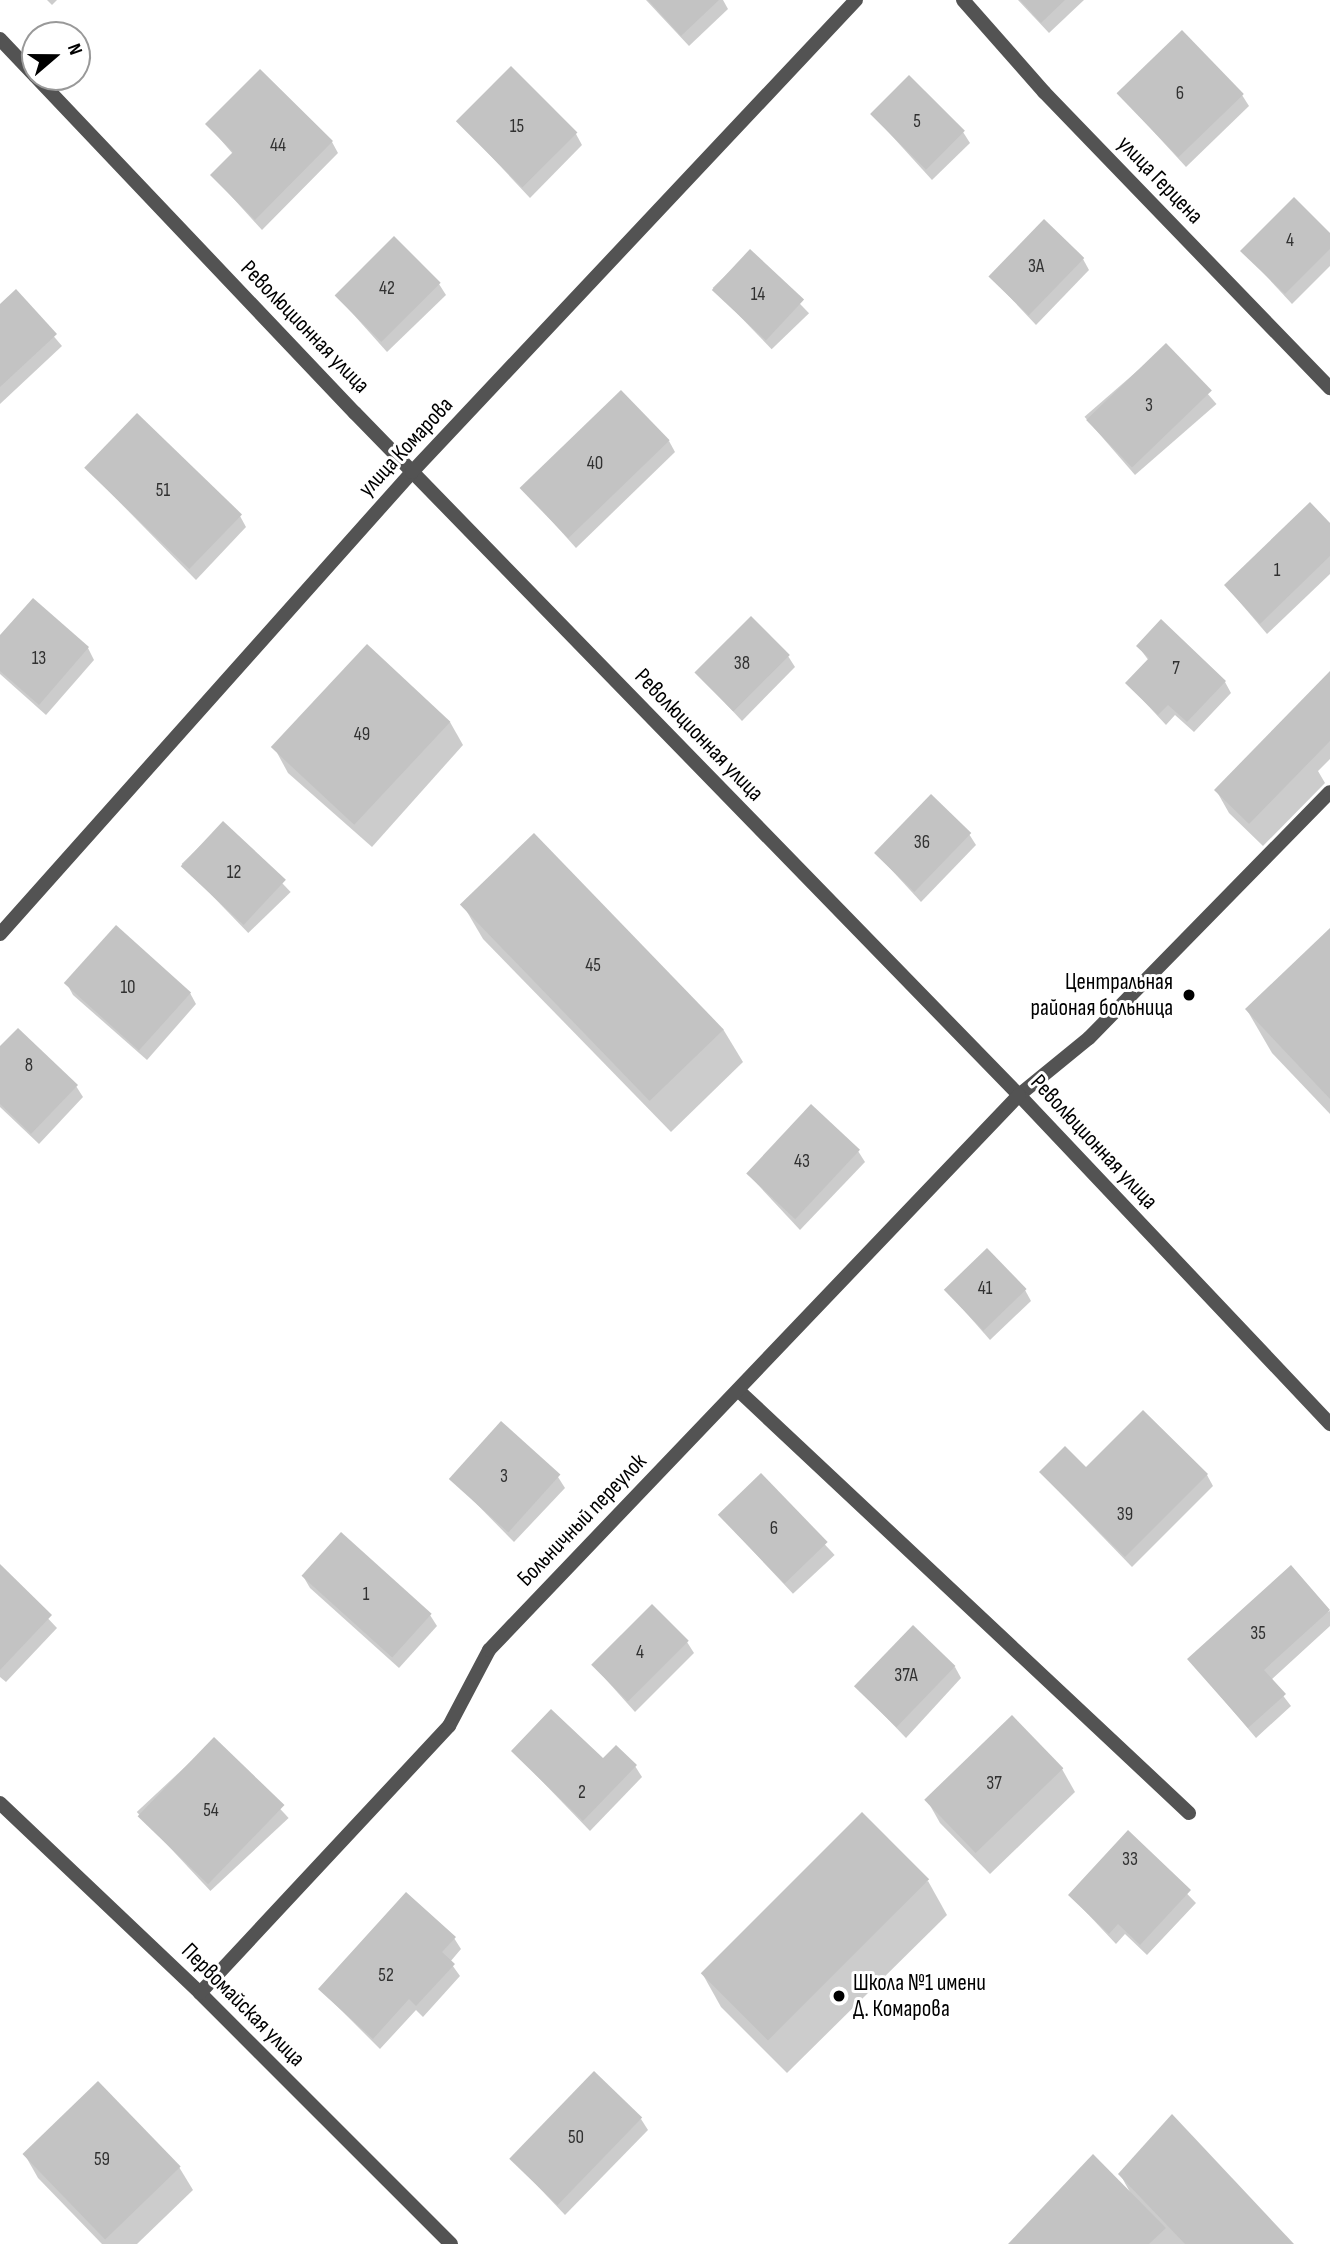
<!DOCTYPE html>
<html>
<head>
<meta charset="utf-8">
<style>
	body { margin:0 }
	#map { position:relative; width:1330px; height:2244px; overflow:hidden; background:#fff; font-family:"Sofia Sans Condensed",sans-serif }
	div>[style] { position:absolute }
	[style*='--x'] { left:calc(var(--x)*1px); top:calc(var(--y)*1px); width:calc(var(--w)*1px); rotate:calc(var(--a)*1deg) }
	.shadow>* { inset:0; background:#0003; transform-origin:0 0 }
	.building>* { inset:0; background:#c3c3c3; transform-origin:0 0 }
	.lane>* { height:14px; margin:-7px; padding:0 7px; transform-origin:7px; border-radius:7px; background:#535353 }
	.street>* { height:14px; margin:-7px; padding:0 7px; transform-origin:7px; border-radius:7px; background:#535353 }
	.dots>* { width:19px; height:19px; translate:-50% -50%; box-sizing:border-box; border:4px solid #fff; border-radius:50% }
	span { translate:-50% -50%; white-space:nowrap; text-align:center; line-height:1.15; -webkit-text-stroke:6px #fff; paint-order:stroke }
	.number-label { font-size:19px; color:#313131 }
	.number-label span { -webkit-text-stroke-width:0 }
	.street-label { font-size:23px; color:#000 }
	.poi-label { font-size:23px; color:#000 }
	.right { translate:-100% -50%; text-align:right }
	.left { translate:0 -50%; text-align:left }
	.north { position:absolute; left:21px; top:21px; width:70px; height:70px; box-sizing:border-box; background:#fff; border:2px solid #999; border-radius:50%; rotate:70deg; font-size:19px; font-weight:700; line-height:28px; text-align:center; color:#000 }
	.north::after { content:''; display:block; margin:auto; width:24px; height:32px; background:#000; clip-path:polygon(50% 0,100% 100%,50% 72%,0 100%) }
</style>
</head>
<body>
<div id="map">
	<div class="shadow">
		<div style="clip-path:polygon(47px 0,57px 0,52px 5px)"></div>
		<div style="clip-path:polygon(646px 0,723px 0,728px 9px,689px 46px)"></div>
		<div style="clip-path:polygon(1018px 0,1084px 0,1049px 33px)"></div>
		<div style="clip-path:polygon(1119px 94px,1242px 95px,1249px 106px,1186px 167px)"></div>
		<div style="clip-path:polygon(872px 114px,963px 132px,970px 143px,932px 180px)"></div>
		<div style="clip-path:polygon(458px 121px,576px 134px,582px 145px,530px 198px)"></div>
		<div style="clip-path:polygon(207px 124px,332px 142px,338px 153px,262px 230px,212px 175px,233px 154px)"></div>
		<div style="clip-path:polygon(1330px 235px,1330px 266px,1292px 304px,1243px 251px)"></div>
		<div style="left:750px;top:252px;width:85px;height:52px;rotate:46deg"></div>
		<div style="clip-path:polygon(1083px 259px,1089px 270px,1036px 325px,990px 276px)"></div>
		<div style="clip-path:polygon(439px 284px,446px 295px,387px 352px,336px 295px)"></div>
		<div style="clip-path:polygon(16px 292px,62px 346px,0 404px,0 306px)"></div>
		<div style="left:1166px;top:346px;width:77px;height:108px;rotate:49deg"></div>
		<div style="clip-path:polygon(669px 441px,675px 452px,576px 548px,523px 489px)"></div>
		<div style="clip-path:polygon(86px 468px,240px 516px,246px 527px,196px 580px)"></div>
		<div style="clip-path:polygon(1330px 526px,1330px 574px,1267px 634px,1226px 586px)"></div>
		<div style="clip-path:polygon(0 638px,88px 648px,94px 660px,46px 715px,0 674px)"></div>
		<div style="clip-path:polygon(1138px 646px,1225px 682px,1231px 693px,1194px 732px,1175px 715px,1166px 725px,1127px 683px,1149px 661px)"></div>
		<div style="clip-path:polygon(788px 656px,795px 667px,742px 721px,697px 673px)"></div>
		<div style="clip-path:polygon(1330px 673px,1330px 759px,1318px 771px,1325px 783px,1263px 846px,1229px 813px,1216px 790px)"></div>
		<div style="clip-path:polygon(450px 722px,463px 745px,372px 847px,288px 773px,275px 749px)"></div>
		<div style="left:224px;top:823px;width:96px;height:59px;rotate:46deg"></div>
		<div style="clip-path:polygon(969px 834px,976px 845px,921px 902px,876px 853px)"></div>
		<div style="clip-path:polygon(463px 905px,723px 1029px,743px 1062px,671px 1132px,483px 939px)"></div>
		<div style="clip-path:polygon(1330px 930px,1330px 1114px,1272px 1053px,1247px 1010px)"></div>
		<div style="clip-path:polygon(67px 984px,190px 993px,196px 1004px,147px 1060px,73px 995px)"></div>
		<div style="clip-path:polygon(0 1049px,76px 1086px,83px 1097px,39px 1144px,0 1107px)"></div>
		<div style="clip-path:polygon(858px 1151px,865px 1162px,800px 1230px,747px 1173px)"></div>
		<div style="clip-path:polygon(946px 1290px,1025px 1290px,1031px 1301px,990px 1340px)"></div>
		<div style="clip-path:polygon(1041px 1473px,1207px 1475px,1213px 1486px,1132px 1567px)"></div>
		<div style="left:761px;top:1476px;width:108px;height:57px;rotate:47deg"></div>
		<div style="clip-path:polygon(558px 1477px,565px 1488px,514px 1542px,451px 1478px)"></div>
		<div style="clip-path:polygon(0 1567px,57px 1628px,6px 1682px,0 1677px)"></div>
		<div style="clip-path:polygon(303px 1576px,430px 1615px,437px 1626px,399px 1668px,310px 1588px)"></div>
		<div style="clip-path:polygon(1330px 1611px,1330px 1626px,1271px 1680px,1291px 1706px,1256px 1738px,1189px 1659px)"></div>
		<div style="clip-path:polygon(687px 1642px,694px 1653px,635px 1712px,593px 1665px)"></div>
		<div style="clip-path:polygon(955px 1667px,961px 1678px,906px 1738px,857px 1687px)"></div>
		<div style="left:215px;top:1739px;width:108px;height:107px;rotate:47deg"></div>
		<div style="clip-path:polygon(513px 1751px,635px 1766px,642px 1777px,590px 1831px)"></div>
		<div style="clip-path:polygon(1062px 1769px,1075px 1792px,990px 1874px,940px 1823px,927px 1800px)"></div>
		<div style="clip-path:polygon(1128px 1833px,1196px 1903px,1147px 1955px,1125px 1934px,1116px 1944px,1070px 1895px)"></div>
		<div style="clip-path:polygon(928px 1881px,947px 1915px,787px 2073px,721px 2007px,702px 1973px)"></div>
		<div style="clip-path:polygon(454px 1938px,461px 1949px,450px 1962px,460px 1976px,423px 2017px,416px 2010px,380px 2049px,320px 1989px)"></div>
		<div style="clip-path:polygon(641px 2119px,648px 2130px,565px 2215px,512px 2159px)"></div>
		<div style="clip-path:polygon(25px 2155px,179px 2167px,193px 2190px,137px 2244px,102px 2244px,38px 2178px)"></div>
		<div style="clip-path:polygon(1120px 2174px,1292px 2244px,1011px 2244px,1131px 2194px)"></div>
	</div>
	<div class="building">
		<div style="clip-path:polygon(648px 0,719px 0,681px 36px)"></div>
		<div style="clip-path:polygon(1020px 0,1065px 0,1041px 23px)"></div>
		<div style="left:1182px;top:30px;width:89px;height:91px;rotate:46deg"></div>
		<div style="left:511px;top:66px;width:94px;height:78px;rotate:45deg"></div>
		<div style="clip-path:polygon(260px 69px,333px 141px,255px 220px,210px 175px,233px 152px,205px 124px)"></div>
		<div style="left:909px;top:75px;width:79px;height:55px;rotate:45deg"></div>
		<div style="clip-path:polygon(1294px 197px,1330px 233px,1330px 249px,1285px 294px,1240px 251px)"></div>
		<div style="left:1044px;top:219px;width:56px;height:80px;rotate:44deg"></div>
		<div style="left:394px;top:236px;width:66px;height:84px;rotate:45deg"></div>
		<div style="left:750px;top:249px;width:74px;height:56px;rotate:43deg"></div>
		<div style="clip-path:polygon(16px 289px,57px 334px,0 387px,0 304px)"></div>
		<div style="left:1166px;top:343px;width:66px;height:111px;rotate:46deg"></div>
		<div style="left:621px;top:390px;width:70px;height:141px;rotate:46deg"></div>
		<div style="left:137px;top:413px;width:146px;height:76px;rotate:44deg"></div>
		<div style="clip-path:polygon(1310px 502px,1330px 523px,1330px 556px,1260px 624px,1224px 585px)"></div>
		<div style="clip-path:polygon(33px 598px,89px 647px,39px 705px,0 671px,0 635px)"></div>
		<div style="left:751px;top:616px;width:55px;height:80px;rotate:45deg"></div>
		<div style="clip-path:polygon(1161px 619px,1226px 681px,1187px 722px,1168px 705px,1158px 715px,1125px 683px,1149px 658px,1136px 646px)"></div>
		<div style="left:367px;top:644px;width:114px;height:141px;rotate:43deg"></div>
		<div style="clip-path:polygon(1330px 671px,1330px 741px,1249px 824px,1214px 790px)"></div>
		<div style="left:931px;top:794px;width:56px;height:82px;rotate:44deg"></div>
		<div style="left:223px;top:821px;width:86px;height:62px;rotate:43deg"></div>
		<div style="left:534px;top:833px;width:273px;height:103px;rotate:46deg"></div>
		<div style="left:116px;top:925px;width:101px;height:78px;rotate:42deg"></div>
		<div style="clip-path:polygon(1330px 928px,1330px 1099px,1245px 1009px)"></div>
		<div style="clip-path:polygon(18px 1028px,78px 1085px,31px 1134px,0 1104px,0 1046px)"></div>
		<div style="left:811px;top:1104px;width:67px;height:95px;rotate:43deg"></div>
		<div style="left:987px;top:1248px;width:57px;height:60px;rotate:46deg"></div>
		<div style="clip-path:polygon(1143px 1410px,1208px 1474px,1125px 1557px,1039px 1472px,1065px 1446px,1086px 1467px)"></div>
		<div style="left:501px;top:1421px;width:80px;height:78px;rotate:42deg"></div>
		<div style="left:761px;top:1473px;width:96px;height:60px;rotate:46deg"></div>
		<div style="left:341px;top:1532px;width:122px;height:59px;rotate:42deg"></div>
		<div style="clip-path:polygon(0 1564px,52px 1615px,0 1670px)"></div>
		<div style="clip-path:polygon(1291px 1565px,1330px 1610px,1264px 1670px,1286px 1694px,1248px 1728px,1187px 1659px)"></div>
		<div style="left:652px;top:1604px;width:52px;height:86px;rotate:45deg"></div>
		<div style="left:913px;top:1625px;width:59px;height:85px;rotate:44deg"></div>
		<div style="clip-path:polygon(551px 1709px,603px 1758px,616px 1745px,637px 1765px,583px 1821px,511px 1751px)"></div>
		<div style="left:1012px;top:1715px;width:74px;height:122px;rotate:46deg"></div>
		<div style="left:214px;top:1737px;width:98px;height:110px;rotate:44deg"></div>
		<div style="left:862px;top:1812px;width:95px;height:228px;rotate:45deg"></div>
		<div style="clip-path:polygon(1128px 1830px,1191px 1890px,1140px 1945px,1118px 1924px,1109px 1934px,1068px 1895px)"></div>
		<div style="clip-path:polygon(406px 1892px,456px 1937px,442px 1952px,455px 1964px,416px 2006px,409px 1999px,373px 2039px,318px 1989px)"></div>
		<div style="left:594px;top:2071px;width:67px;height:122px;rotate:44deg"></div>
		<div style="left:98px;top:2081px;width:119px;height:105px;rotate:46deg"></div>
		<div style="clip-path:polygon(1172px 2114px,1294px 2244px,1185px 2244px,1118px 2174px)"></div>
		<div style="clip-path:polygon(1093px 2154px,1166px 2228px,1149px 2244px,1008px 2244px)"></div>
	</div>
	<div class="lane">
		<div style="--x:1019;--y:1095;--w:90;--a:-39.2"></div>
		<div style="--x:1089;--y:1038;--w:344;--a:-45.6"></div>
		<div style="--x:739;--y:1391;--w:617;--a:43.16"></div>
	</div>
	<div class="street">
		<div style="--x:963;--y:0;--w:123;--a:48.6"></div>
		<div style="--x:1044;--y:92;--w:412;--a:46"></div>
		<div style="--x:0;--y:39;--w:51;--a:46.6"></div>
		<div style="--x:36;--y:77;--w:463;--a:46.5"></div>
		<div style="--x:355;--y:413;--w:952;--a:45.77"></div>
		<div style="--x:1019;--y:1095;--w:453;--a:46.6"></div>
		<div style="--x:0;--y:934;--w:619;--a:-48.27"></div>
		<div style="--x:412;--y:472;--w:648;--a:-46.75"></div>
		<div style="--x:0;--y:1803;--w:276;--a:43.5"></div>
		<div style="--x:200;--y:1993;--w:355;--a:45"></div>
		<div style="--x:200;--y:1993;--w:365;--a:-47"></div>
		<div style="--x:449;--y:1726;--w:86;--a:-62.2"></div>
		<div style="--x:489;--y:1650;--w:767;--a:-46.32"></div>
	</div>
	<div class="dots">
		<div style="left:1189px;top:995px;background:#000"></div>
		<div style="left:839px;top:1996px;background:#000"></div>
	</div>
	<div class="number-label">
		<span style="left:1180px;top:94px">6</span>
		<span style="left:917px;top:122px">5</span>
		<span style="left:517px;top:127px">15</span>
		<span style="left:278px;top:146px">44</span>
		<span style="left:1290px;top:241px">4</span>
		<span style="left:1036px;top:267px">3А</span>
		<span style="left:387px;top:289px">42</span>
		<span style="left:758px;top:295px">14</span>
		<span style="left:1149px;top:406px">3</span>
		<span style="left:595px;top:464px">40</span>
		<span style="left:163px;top:491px">51</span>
		<span style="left:1277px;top:571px">1</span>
		<span style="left:39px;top:659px">13</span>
		<span style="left:742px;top:664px">38</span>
		<span style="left:1176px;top:669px">7</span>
		<span style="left:362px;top:735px">49</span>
		<span style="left:922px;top:843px">36</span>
		<span style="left:234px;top:873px">12</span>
		<span style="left:593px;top:966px">45</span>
		<span style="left:128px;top:988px">10</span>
		<span style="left:29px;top:1066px">8</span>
		<span style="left:802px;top:1162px">43</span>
		<span style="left:985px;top:1289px">41</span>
		<span style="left:504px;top:1477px">3</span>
		<span style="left:1125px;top:1515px">39</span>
		<span style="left:774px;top:1529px">6</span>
		<span style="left:366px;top:1595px">1</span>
		<span style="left:1258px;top:1634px">35</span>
		<span style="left:640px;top:1653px">4</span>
		<span style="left:906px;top:1676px">37А</span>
		<span style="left:994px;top:1784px">37</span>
		<span style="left:582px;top:1793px">2</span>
		<span style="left:211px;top:1811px">54</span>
		<span style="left:1130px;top:1860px">33</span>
		<span style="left:386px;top:1976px">52</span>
		<span style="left:576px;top:2138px">50</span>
		<span style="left:102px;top:2160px">59</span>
	</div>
	<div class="street-label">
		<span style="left:1160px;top:180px;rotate:46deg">улица Герцена</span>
		<span style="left:305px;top:327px;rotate:46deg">Революционная улица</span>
		<span style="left:406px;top:447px;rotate:-47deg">улица Комарова</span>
		<span style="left:699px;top:735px;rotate:46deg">Революционная улица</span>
		<span style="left:1094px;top:1142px;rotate:47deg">Революционная улица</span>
		<span style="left:582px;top:1520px;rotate:-46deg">Больничный переулок</span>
		<span style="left:243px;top:2005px;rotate:45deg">Первомайская улица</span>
	</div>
	<div class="poi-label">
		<span class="right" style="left:1173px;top:995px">Центральная<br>районая больница</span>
		<span class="left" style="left:853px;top:1996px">Школа №1 имени<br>Д. Комарова</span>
	</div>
	<div class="north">N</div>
</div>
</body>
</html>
